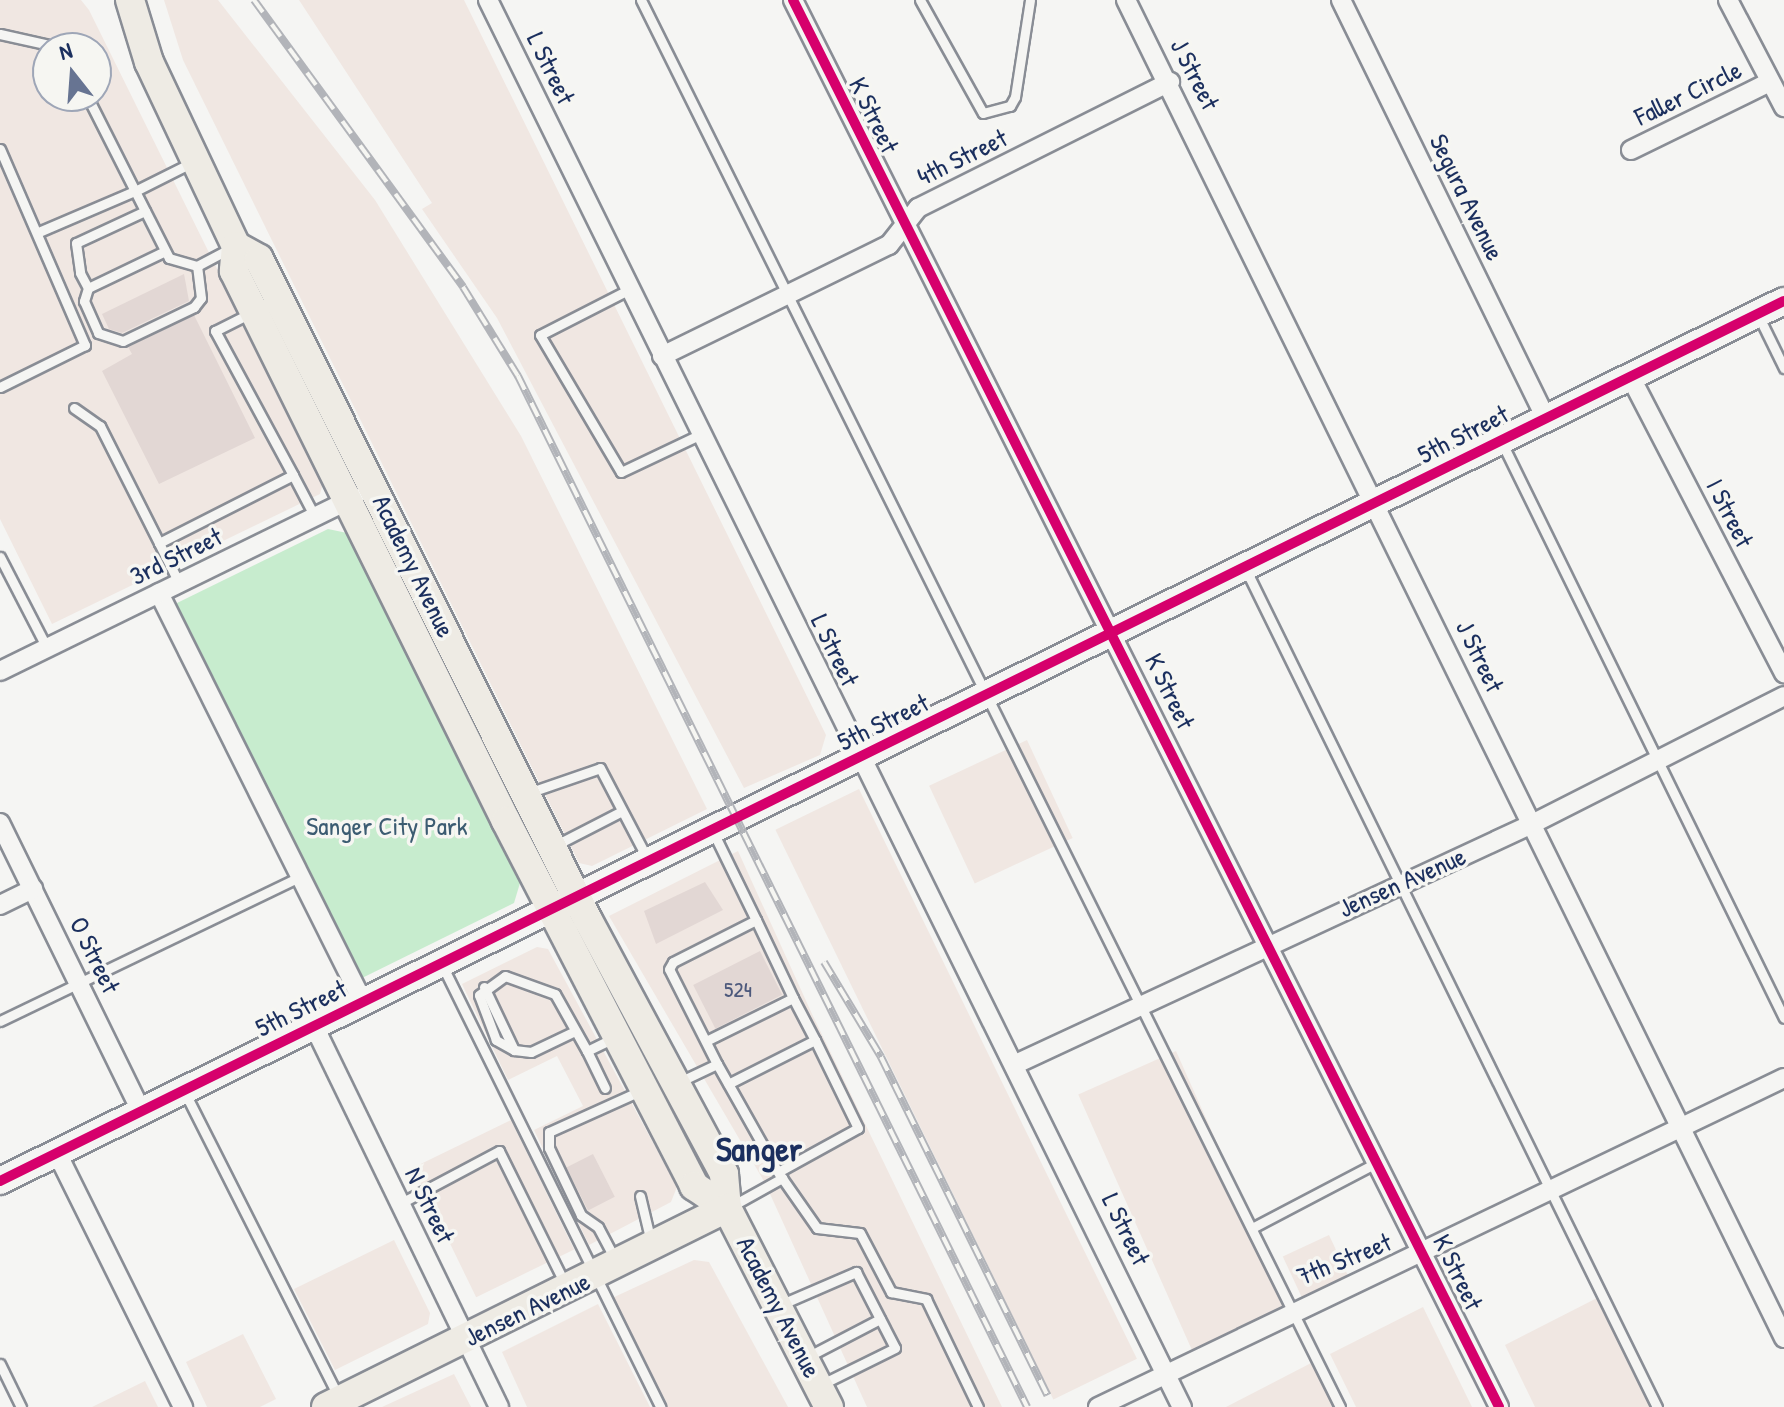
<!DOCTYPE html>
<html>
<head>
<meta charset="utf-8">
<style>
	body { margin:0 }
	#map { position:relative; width:1784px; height:1407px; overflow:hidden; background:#f5f5f3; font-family:"Patrick Hand",sans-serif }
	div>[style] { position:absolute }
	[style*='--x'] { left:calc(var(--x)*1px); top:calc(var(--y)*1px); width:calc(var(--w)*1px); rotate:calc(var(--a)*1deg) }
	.built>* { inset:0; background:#f0e7e2; transform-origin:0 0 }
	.green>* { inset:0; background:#c7ecce }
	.building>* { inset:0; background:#e2d7d4; transform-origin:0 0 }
	.roads { filter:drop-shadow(2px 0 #898d95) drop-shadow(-2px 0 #898d95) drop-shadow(0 2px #898d95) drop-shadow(0 -2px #898d95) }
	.lane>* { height:9px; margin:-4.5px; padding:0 4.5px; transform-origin:4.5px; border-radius:4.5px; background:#f5f5f3 }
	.street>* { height:18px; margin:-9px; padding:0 9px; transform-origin:9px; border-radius:9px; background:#f5f5f3 }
	.secondary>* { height:26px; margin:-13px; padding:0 13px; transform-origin:13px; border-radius:13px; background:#f5f5f3 }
	.primary>* { height:28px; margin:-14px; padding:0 14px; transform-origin:14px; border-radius:14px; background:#eeebe4 }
	.rail>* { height:8px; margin-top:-4px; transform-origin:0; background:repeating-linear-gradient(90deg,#f6f6f2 0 15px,#b2b4b9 0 30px); box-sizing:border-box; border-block:2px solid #b2b4b9 }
	.cycleway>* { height:10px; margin:-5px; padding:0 5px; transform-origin:5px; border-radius:5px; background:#d6006c }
	span { translate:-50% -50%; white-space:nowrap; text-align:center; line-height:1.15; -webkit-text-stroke:7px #f6f6f2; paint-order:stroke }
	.number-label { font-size:22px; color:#4d597c }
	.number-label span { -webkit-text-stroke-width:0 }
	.street-label { font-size:26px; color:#1b2f5e }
	.park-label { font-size:26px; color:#3c5c72 }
	.district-label { font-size:34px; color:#1b2f5e; font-weight:700 }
	.north { position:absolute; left:32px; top:32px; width:80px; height:80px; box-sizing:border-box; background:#f6f6f2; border:2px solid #9ea6b7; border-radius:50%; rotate:343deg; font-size:22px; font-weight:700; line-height:32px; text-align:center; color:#1b2f5e }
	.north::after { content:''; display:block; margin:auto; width:28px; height:36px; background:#677492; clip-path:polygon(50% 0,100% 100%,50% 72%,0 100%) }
</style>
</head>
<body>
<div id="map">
	<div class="built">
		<div style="clip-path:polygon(evenodd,0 0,81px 0,89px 10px,323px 483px,320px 494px,52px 624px,0 519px,0 0,48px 48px,96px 48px,96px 96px,48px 96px,48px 48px)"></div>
		<div style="clip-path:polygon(164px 0,218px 0,375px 200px,521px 436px,707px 809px,592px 866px,579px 863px,183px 60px)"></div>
		<div style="clip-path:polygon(299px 0,464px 0,826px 735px,820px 755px,744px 788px,497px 318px,422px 209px,432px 203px)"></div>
		<div style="left:1027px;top:740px;width:108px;height:108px;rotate:65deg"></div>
		<div style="left:859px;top:789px;width:634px;height:93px;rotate:64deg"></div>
		<div style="clip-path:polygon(738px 851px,812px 1014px,1002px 1407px,867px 1407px,765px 1183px,609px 916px)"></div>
		<div style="clip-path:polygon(537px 947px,548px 949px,677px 1187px,671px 1202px,589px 1245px,534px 1130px,583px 1106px,557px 1056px,508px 1080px,462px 984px)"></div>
		<div style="left:1176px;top:1051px;width:285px;height:107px;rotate:66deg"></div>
		<div style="left:511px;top:1120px;width:144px;height:109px;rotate:64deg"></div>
		<div style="left:1329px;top:1235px;width:53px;height:51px;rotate:65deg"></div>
		<div style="clip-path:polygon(394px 1240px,430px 1313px,428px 1324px,335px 1370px,294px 1289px)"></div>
		<div style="clip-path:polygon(694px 1260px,709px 1262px,788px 1407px,665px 1407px,610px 1299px)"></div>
		<div style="clip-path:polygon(1597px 1298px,1650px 1407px,1535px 1407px,1505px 1345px)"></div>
		<div style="clip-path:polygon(598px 1304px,650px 1407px,527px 1407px,502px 1352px)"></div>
		<div style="clip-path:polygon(1423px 1307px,1472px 1407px,1356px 1407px,1330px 1354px)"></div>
		<div style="clip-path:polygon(243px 1334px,276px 1399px,260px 1407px,207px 1407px,186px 1362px)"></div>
		<div style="clip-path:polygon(1315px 1361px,1338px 1407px,1226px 1407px)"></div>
		<div style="clip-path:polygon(454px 1374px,471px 1407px,382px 1407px)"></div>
		<div style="clip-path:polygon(145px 1381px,158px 1407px,91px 1407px,92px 1407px)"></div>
	</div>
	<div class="green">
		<div style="clip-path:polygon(328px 529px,347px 533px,520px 883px,514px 903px,358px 980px,175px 604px)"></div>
	</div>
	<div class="building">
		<div style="clip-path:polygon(184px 274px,189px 301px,122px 333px,109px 329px,102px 314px)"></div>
		<div style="clip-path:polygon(194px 315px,255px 438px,159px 484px,102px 371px,132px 354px,128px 347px)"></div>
		<div style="clip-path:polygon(705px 882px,723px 910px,656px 944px,644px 911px)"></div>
		<div style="left:760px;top:951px;width:49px;height:75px;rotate:63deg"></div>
		<div style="left:593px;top:1154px;width:48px;height:30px;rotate:63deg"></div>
	</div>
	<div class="roads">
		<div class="lane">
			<div style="--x:641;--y:0;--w:1571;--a:63.58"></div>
			<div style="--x:920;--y:0;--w:129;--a:60.9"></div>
			<div style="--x:983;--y:113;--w:28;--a:-15"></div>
			<div style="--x:1010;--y:106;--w:10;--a:-61"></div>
			<div style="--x:1015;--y:97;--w:98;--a:-81.2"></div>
			<div style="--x:0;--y:34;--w:65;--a:12.5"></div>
			<div style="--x:0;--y:149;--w:214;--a:66.6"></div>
			<div style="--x:85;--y:345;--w:95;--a:153.7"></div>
			<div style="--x:193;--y:162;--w:65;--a:153.4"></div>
			<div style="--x:135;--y:191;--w:75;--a:63.1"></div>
			<div style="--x:169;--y:258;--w:29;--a:16"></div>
			<div style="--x:197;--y:266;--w:36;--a:-28"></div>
			<div style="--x:145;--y:211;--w:76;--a:155.1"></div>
			<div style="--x:76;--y:243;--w:30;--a:82"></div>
			<div style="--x:80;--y:273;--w:17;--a:62"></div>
			<div style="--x:88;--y:288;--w:83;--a:-25.6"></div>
			<div style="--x:41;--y:231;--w:102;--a:-23.1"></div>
			<div style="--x:135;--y:191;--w:106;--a:-116.8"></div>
			<div style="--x:88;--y:288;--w:14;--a:107"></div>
			<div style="--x:84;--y:301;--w:35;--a:66"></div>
			<div style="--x:98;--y:333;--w:26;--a:18"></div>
			<div style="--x:123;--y:341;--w:79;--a:-25.6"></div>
			<div style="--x:194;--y:307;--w:11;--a:-52"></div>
			<div style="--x:201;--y:298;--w:32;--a:-97"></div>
			<div style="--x:630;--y:289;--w:101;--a:152.9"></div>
			<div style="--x:540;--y:335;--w:159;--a:59.4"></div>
			<div style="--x:621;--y:472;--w:89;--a:-25.4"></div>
			<div style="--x:1759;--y:317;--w:57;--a:63.9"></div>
			<div style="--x:74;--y:408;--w:32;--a:35"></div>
			<div style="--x:100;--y:426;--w:131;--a:63.2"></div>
			<div style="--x:159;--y:543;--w:150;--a:-26.9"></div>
			<div style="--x:293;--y:475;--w:164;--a:-118.4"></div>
			<div style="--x:215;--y:331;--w:40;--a:-26.6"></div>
			<div style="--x:1502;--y:443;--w:640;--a:63.88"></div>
			<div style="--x:293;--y:475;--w:47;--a:62.4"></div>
			<div style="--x:159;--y:543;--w:45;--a:63.4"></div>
			<div style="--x:0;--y:557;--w:102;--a:62.7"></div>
			<div style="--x:1245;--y:568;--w:935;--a:63.85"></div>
			<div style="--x:528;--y:793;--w:76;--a:-19.1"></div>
			<div style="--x:600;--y:768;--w:104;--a:62.4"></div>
			<div style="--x:554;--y:846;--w:76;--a:-27.2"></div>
			<div style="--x:756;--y:920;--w:86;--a:64.6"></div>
			<div style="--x:443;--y:967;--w:491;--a:63.7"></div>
			<div style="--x:484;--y:987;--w:70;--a:64.5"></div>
			<div style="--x:0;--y:1021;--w:334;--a:-25.7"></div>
			<div style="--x:575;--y:1031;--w:49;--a:154.5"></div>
			<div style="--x:531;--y:1052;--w:17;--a:-173"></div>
			<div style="--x:514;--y:1050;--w:21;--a:-151"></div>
			<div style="--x:496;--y:1040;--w:48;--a:-110.7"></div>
			<div style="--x:479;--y:995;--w:32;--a:-36"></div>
			<div style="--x:505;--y:976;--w:53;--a:19.8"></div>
			<div style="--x:555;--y:994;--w:65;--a:60.7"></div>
			<div style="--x:587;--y:1051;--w:30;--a:-26"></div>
			<div style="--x:706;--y:1041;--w:97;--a:-26.3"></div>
			<div style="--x:793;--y:998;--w:47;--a:62.4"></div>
			<div style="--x:815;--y:1040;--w:97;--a:153.2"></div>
			<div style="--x:587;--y:1051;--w:41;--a:64.1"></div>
			<div style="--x:717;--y:1064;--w:129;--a:60.6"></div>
			<div style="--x:679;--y:1082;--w:42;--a:-25.3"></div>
			<div style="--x:717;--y:1064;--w:106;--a:-116.8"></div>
			<div style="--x:669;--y:969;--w:8;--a:-60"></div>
			<div style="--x:673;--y:962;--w:93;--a:-26.8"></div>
			<div style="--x:756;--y:920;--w:98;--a:-116"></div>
			<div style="--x:185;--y:1093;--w:342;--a:63.2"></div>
			<div style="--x:778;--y:1172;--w:91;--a:-28.8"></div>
			<div style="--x:858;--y:1128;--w:98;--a:-116"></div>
			<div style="--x:640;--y:1196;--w:47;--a:76.6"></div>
			<div style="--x:401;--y:1203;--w:111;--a:-28"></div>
			<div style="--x:499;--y:1151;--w:151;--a:63.6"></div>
			<div style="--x:730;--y:1207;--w:60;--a:-29.1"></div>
			<div style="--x:782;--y:1178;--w:61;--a:55"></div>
			<div style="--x:817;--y:1228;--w:43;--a:6.6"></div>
			<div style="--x:860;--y:1233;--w:67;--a:62.3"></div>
			<div style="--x:891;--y:1292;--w:36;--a:11"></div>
			<div style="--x:926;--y:1299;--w:120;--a:64.3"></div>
			<div style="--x:1252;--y:1228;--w:140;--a:-27.7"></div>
			<div style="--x:616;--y:1261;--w:38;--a:-118"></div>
			<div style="--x:598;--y:1227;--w:21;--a:-145"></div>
			<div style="--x:581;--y:1215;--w:74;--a:-115.5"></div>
			<div style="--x:549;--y:1148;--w:16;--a:-90"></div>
			<div style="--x:549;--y:1132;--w:102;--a:-24.3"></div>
			<div style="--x:782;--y:1304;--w:81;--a:-23.4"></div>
			<div style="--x:856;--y:1272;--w:85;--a:62.8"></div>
			<div style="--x:895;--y:1348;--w:81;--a:153.7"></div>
			<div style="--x:809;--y:1356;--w:80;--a:-27.5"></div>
			<div style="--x:0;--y:1364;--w:48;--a:64"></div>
		</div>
		<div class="street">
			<div style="--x:488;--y:0;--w:1569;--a:63.75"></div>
			<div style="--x:793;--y:0;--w:1574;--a:63.35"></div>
			<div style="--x:1126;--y:0;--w:1491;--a:63.81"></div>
			<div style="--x:1341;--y:0;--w:464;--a:63.9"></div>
			<div style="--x:1728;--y:0;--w:121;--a:62.4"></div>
			<div style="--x:1631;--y:150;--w:153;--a:-26.1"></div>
			<div style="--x:662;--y:356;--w:253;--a:-26.1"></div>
			<div style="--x:889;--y:245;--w:47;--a:-51.9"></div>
			<div style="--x:918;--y:208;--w:282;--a:-26.6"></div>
			<div style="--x:1630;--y:376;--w:335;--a:62.6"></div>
			<div style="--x:159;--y:593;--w:457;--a:63.5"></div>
			<div style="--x:0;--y:671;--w:395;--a:-26.1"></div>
			<div style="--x:0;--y:823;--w:321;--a:63.9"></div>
			<div style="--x:0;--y:905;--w:37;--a:-26"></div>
			<div style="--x:314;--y:1026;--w:424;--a:64.1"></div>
			<div style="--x:1018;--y:1063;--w:569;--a:-24.94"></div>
			<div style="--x:1534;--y:823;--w:280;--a:-26.9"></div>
			<div style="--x:57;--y:1153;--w:284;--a:63.6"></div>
			<div style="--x:1098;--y:1407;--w:761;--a:-25.62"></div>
		</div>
		<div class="secondary">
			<div style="--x:0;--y:1181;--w:1989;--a:-26.26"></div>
		</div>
		<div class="primary">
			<div style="--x:130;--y:0;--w:65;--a:73"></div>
			<div style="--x:149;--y:62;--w:204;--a:64.7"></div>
			<div style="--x:236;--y:246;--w:25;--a:95"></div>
			<div style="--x:234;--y:271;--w:614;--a:63.69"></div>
			<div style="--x:506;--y:821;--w:411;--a:62.7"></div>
			<div style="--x:694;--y:1186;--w:40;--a:34"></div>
			<div style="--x:236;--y:246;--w:26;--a:29"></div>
			<div style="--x:259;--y:259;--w:738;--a:63.54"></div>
			<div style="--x:588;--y:920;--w:288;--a:61.8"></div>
			<div style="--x:724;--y:1174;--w:34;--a:85"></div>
			<div style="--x:727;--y:1208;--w:224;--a:62.9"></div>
			<div style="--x:326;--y:1407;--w:448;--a:-26.4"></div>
		</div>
	</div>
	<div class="rail">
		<div style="--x:254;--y:0;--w:355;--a:53.9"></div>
		<div style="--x:463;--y:287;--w:105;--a:58.3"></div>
		<div style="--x:518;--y:376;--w:1150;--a:63.72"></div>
		<div style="--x:824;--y:962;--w:111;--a:59"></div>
		<div style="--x:881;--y:1057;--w:377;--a:63.8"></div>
	</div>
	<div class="cycleway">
		<div style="--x:793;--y:0;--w:1574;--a:63.35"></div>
		<div style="--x:0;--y:1181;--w:1989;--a:-26.26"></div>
	</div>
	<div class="number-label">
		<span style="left:738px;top:990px">524</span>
	</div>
	<div class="street-label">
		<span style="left:551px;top:68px;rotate:64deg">L Street</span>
		<span style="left:1195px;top:74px;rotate:63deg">J Street</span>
		<span style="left:1688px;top:93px;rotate:-26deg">Faller Circle</span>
		<span style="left:874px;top:115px;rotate:64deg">K Street</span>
		<span style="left:962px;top:157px;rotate:-26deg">4th Street</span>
		<span style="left:1467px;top:197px;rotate:64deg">Segura Avenue</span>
		<span style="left:1463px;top:434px;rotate:-27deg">5th Street</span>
		<span style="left:1730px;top:513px;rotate:63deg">I Street</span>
		<span style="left:176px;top:556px;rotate:-26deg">3rd Street</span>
		<span style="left:414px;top:566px;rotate:64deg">Academy Avenue</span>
		<span style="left:835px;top:650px;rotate:64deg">L Street</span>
		<span style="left:1480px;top:656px;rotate:64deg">J Street</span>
		<span style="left:1170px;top:691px;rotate:64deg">K Street</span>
		<span style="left:883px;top:722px;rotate:-26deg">5th Street</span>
		<span style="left:1402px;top:882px;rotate:-24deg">Jensen Avenue</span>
		<span style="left:95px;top:955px;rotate:64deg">O Street</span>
		<span style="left:301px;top:1008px;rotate:-26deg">5th Street</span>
		<span style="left:430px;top:1205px;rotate:64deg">N Street</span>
		<span style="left:1126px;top:1229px;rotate:64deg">L Street</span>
		<span style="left:1344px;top:1259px;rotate:-22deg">7th Street</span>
		<span style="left:1458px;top:1272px;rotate:64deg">K Street</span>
		<span style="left:779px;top:1307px;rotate:63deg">Academy Avenue</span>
		<span style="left:527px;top:1309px;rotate:-26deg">Jensen Avenue</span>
	</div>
	<div class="park-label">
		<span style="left:387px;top:826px">Sanger City Park</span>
	</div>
	<div class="district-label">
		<span style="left:759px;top:1150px">Sanger</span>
	</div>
	<div class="north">N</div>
</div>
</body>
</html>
